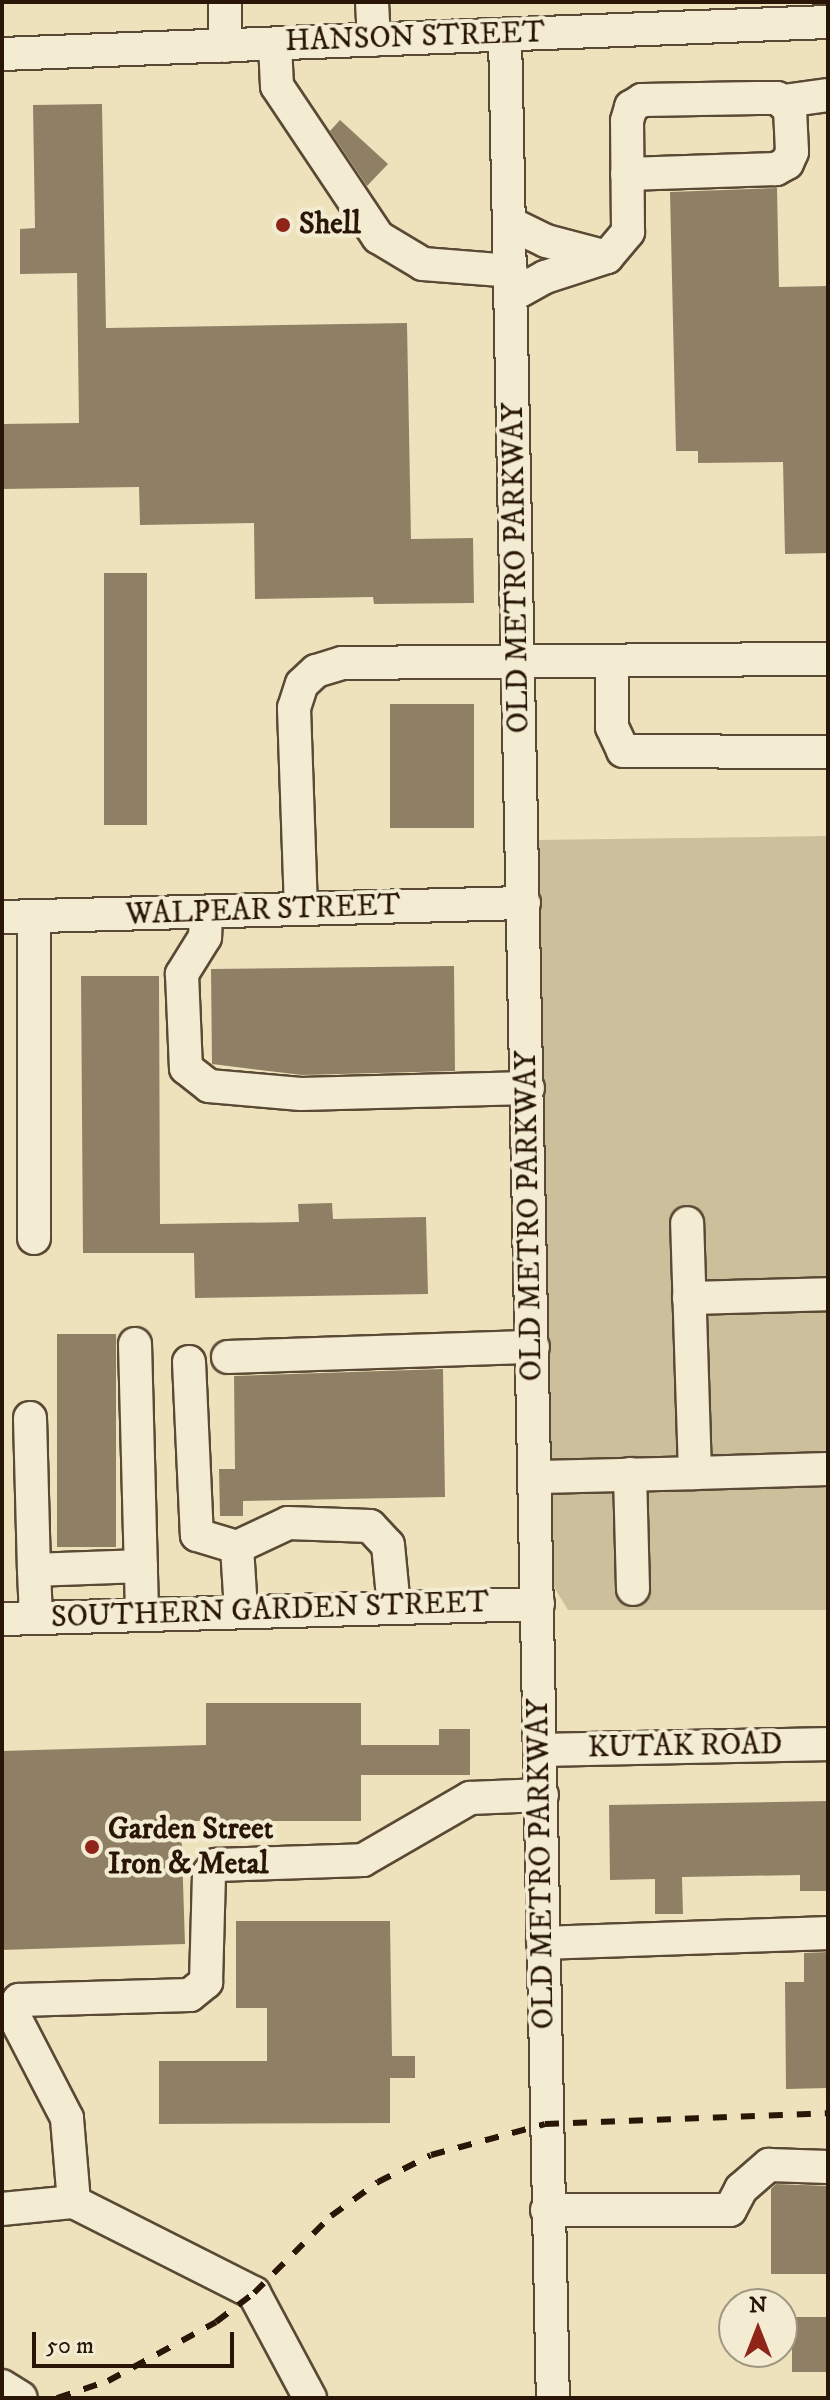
<!DOCTYPE html>
<html>
<head>
<meta charset="utf-8">
<style>
	body { margin:0 }
	#map { position:relative; width:830px; height:2400px; overflow:hidden; background:#ede2bb; font-family:"IM FELL DW Pica",serif }
	div>[style] { position:absolute }
	[style*='--x'] { left:calc(var(--x)*1px); top:calc(var(--y)*1px); width:calc(var(--w)*1px); rotate:calc(var(--a)*1deg) }
	.green>* { inset:0; background:#ccbf9c }
	.building>* { inset:0; background:#8f8065; transform-origin:0 0 }
	.roads { filter:drop-shadow(2px 0 #5a4934) drop-shadow(-2px 0 #5a4934) drop-shadow(0 2px #5a4934) drop-shadow(0 -2px #5a4934) }
	.minor>* { height:32px; margin:-16px; padding:0 16px; transform-origin:16px; border-radius:16px; background:#f3ecd3 }
	.rail>* { height:6px; margin-top:-3px; transform-origin:0; background:repeating-linear-gradient(90deg,#291607 0 14px,transparent 0 28px) }
	.dots>* { width:22px; height:22px; translate:-50% -50%; box-sizing:border-box; border:4px solid #f3ecd3; border-radius:50% }
	span { translate:-50% -50%; white-space:nowrap; text-align:center; line-height:1.15; -webkit-text-stroke:8px #f3ecd3; paint-order:stroke }
	.street-label { font-size:30px; color:#291607 }
	.poi-label { font-size:30px; color:#291607; font-weight:700 }
	.left { translate:0 -50%; text-align:left }
	.frame { position:absolute; inset:0; border:4px solid #291607; pointer-events:none }
	.north { position:absolute; left:718px; top:2288px; width:80px; height:80px; box-sizing:border-box; background:#f3ecd3; border:2px solid #a29681; border-radius:50%; rotate:0deg; font-size:22px; font-weight:700; line-height:32px; text-align:center; color:#291607 }
	.north::after { content:''; display:block; margin:auto; width:28px; height:36px; background:#8f2418; clip-path:polygon(50% 0,100% 100%,50% 72%,0 100%) }
	.scale { position:absolute; left:32px; top:2332px; width:202px; height:36px; box-sizing:border-box; border:4px solid #291607; border-top:0; padding-left:10px; font-size:24px; line-height:28px; white-space:nowrap; color:#291607; -webkit-text-stroke:6px #f3ecd3; paint-order:stroke }
</style>
</head>
<body>
<div id="map">
	<div class="green">
		<div style="clip-path:polygon(828px 836px,828px 1610px,568px 1610px,554px 1587px,536px 840px)"></div>
	</div>
	<div class="building">
		<div style="clip-path:polygon(102px 104px,106px 328px,407px 323px,411px 539px,473px 538px,474px 603px,374px 604px,373px 597px,255px 599px,254px 523px,140px 525px,139px 487px,2px 489px,2px 424px,79px 423px,77px 273px,20px 274px,20px 229px,35px 228px,33px 105px)"></div>
		<div style="clip-path:polygon(340px 120px,388px 164px,367px 186px,330px 131px)"></div>
		<div style="clip-path:polygon(777px 188px,779px 287px,828px 286px,828px 553px,785px 554px,783px 462px,698px 463px,698px 451px,676px 451px,670px 192px)"></div>
		<div style="left:104px;top:573px;width:43px;height:252px"></div>
		<div style="left:474px;top:704px;width:124px;height:84px;rotate:90deg"></div>
		<div style="clip-path:polygon(454px 966px,455px 1071px,302px 1075px,212px 1064px,211px 969px)"></div>
		<div style="clip-path:polygon(81px 976px,159px 976px,160px 1224px,299px 1222px,298px 1204px,332px 1203px,333px 1219px,426px 1217px,428px 1294px,195px 1298px,194px 1253px,83px 1253px)"></div>
		<div style="left:57px;top:1334px;width:59px;height:213px"></div>
		<div style="clip-path:polygon(443px 1369px,445px 1497px,243px 1501px,243px 1516px,220px 1516px,219px 1469px,235px 1469px,234px 1376px)"></div>
		<div style="clip-path:polygon(206px 1703px,361px 1703px,361px 1745px,439px 1745px,439px 1729px,470px 1729px,470px 1775px,361px 1775px,361px 1821px,181px 1821px,185px 1944px,2px 1950px,2px 1751px,206px 1745px)"></div>
		<div style="clip-path:polygon(828px 1801px,828px 1891px,800px 1891px,800px 1875px,682px 1877px,683px 1914px,655px 1914px,655px 1879px,610px 1880px,609px 1805px)"></div>
		<div style="clip-path:polygon(236px 1921px,390px 1921px,392px 2056px,415px 2056px,415px 2078px,390px 2078px,390px 2123px,159px 2124px,159px 2061px,267px 2061px,267px 2008px,236px 2008px)"></div>
		<div style="clip-path:polygon(828px 1952px,828px 2088px,786px 2089px,785px 1982px,804px 1982px,804px 1953px)"></div>
		<div style="clip-path:polygon(776px 2184px,828px 2186px,828px 2274px,771px 2274px,771px 2189px)"></div>
		<div style="left:792px;top:2317px;width:36px;height:55px"></div>
	</div>
	<div class="roads">
		<div class="minor">
			<div style="--x:225;--y:2;--w:44;--a:90"></div>
			<div style="--x:372;--y:2;--w:38;--a:87"></div>
			<div style="--x:505;--y:35;--w:2363;--a:88.84"></div>
			<div style="--x:275;--y:44;--w:42;--a:87.3"></div>
			<div style="--x:277;--y:86;--w:182;--a:56.2"></div>
			<div style="--x:378;--y:237;--w:52;--a:31"></div>
			<div style="--x:423;--y:264;--w:88;--a:4.5"></div>
			<div style="--x:2;--y:54;--w:827;--a:-2.22"></div>
			<div style="--x:785;--y:101;--w:43;--a:-7.9"></div>
			<div style="--x:509;--y:223;--w:41;--a:25.9"></div>
			<div style="--x:546;--y:241;--w:63;--a:14.7"></div>
			<div style="--x:607;--y:257;--w:65;--a:162.1"></div>
			<div style="--x:545;--y:277;--w:39;--a:151"></div>
			<div style="--x:607;--y:257;--w:33;--a:-50"></div>
			<div style="--x:628;--y:232;--w:111;--a:-90.5"></div>
			<div style="--x:627;--y:121;--w:15;--a:-74"></div>
			<div style="--x:631;--y:107;--w:13;--a:-32"></div>
			<div style="--x:642;--y:100;--w:116;--a:-1"></div>
			<div style="--x:758;--y:98;--w:19;--a:0"></div>
			<div style="--x:777;--y:98;--w:17;--a:40"></div>
			<div style="--x:790;--y:109;--w:43;--a:87.3"></div>
			<div style="--x:792;--y:152;--w:12;--a:114"></div>
			<div style="--x:787;--y:163;--w:13;--a:151"></div>
			<div style="--x:776;--y:169;--w:149;--a:178.1"></div>
			<div style="--x:612;--y:661;--w:66;--a:90"></div>
			<div style="--x:612;--y:727;--w:26;--a:65"></div>
			<div style="--x:623;--y:751;--w:205;--a:0.3"></div>
			<div style="--x:301;--y:909;--w:201;--a:-92"></div>
			<div style="--x:294;--y:708;--w:25;--a:-72"></div>
			<div style="--x:302;--y:684;--w:19;--a:-43"></div>
			<div style="--x:316;--y:671;--w:27;--a:-17"></div>
			<div style="--x:342;--y:663;--w:486;--a:-0.5"></div>
			<div style="--x:206;--y:912;--w:25;--a:92"></div>
			<div style="--x:205;--y:937;--w:44;--a:121.9"></div>
			<div style="--x:182;--y:974;--w:94;--a:87.6"></div>
			<div style="--x:186;--y:1068;--w:29;--a:38"></div>
			<div style="--x:209;--y:1086;--w:92;--a:5"></div>
			<div style="--x:301;--y:1094;--w:227;--a:-1.5"></div>
			<div style="--x:2;--y:917;--w:522;--a:-1.54"></div>
			<div style="--x:34;--y:917;--w:321;--a:90"></div>
			<div style="--x:689;--y:1298;--w:139;--a:-1.6"></div>
			<div style="--x:135;--y:1344;--w:271;--a:88.5"></div>
			<div style="--x:228;--y:1357;--w:305;--a:-1.9"></div>
			<div style="--x:189;--y:1362;--w:173;--a:87.4"></div>
			<div style="--x:197;--y:1535;--w:42;--a:16.7"></div>
			<div style="--x:237;--y:1547;--w:64;--a:86.4"></div>
			<div style="--x:30;--y:1418;--w:152;--a:88.5"></div>
			<div style="--x:695;--y:1473;--w:133;--a:-1.7"></div>
			<div style="--x:630;--y:1474;--w:115;--a:88.5"></div>
			<div style="--x:536;--y:1477;--w:159;--a:-1.4"></div>
			<div style="--x:695;--y:1473;--w:250;--a:-91.8"></div>
			<div style="--x:237;--y:1547;--w:56;--a:-25.2"></div>
			<div style="--x:288;--y:1523;--w:82;--a:2.1"></div>
			<div style="--x:370;--y:1526;--w:26;--a:47"></div>
			<div style="--x:388;--y:1545;--w:62;--a:84.5"></div>
			<div style="--x:36;--y:1618;--w:48;--a:-92.4"></div>
			<div style="--x:34;--y:1570;--w:107;--a:-2.1"></div>
			<div style="--x:2;--y:1619;--w:536;--a:-1.6"></div>
			<div style="--x:542;--y:1750;--w:286;--a:-1.2"></div>
			<div style="--x:543;--y:1943;--w:285;--a:-2"></div>
			<div style="--x:2;--y:2209;--w:72;--a:-5.6"></div>
			<div style="--x:547;--y:2210;--w:183;--a:0"></div>
			<div style="--x:730;--y:2210;--w:24;--a:-62"></div>
			<div style="--x:741;--y:2189;--w:37;--a:-41"></div>
			<div style="--x:769;--y:2165;--w:59;--a:1.9"></div>
			<div style="--x:2;--y:2386;--w:22;--a:32"></div>
			<div style="--x:310;--y:2398;--w:119;--a:-118.1"></div>
			<div style="--x:254;--y:2293;--w:202;--a:-153.2"></div>
			<div style="--x:74;--y:2202;--w:84;--a:-94.8"></div>
			<div style="--x:67;--y:2118;--w:119;--a:-117.4"></div>
			<div style="--x:12;--y:2012;--w:14;--a:-60"></div>
			<div style="--x:19;--y:2000;--w:171;--a:-1.7"></div>
			<div style="--x:190;--y:1995;--w:21;--a:-39"></div>
			<div style="--x:206;--y:1982;--w:109;--a:-88.4"></div>
			<div style="--x:209;--y:1873;--w:11;--a:-49"></div>
			<div style="--x:216;--y:1865;--w:147;--a:-1.9"></div>
			<div style="--x:363;--y:1860;--w:124;--a:-30.1"></div>
			<div style="--x:470;--y:1798;--w:72;--a:-2.4"></div>
		</div>
	</div>
	<div class="rail">
		<div style="--x:57;--y:2398;--w:54;--a:-18.4"></div>
		<div style="--x:108;--y:2381;--w:123;--a:-28.6"></div>
		<div style="--x:216;--y:2322;--w:48;--a:-37.3"></div>
		<div style="--x:254;--y:2293;--w:109;--a:-45"></div>
		<div style="--x:331;--y:2216;--w:58;--a:-35.9"></div>
		<div style="--x:378;--y:2182;--w:59;--a:-27"></div>
		<div style="--x:431;--y:2155;--w:118;--a:-15.2"></div>
		<div style="--x:545;--y:2124;--w:283;--a:-2.2"></div>
	</div>
	<div class="dots">
		<div style="left:283px;top:225px;background:#8f2418"></div>
		<div style="left:92px;top:1847px;background:#8f2418"></div>
	</div>
	<div class="street-label">
		<span style="left:415px;top:38px;rotate:-2deg">HANSON STREET</span>
		<span style="left:517px;top:568px;rotate:-91deg">OLD METRO PARKWAY</span>
		<span style="left:263px;top:911px;rotate:-2deg">WALPEAR STREET</span>
		<span style="left:530px;top:1216px;rotate:-91deg">OLD METRO PARKWAY</span>
		<span style="left:270px;top:1611px;rotate:-2deg">SOUTHERN GARDEN STREET</span>
		<span style="left:685px;top:1747px;rotate:-1deg">KUTAK ROAD</span>
		<span style="left:542px;top:1864px;rotate:-91deg">OLD METRO PARKWAY</span>
	</div>
	<div class="poi-label">
		<span class="left" style="left:299px;top:225px">Shell</span>
		<span class="left" style="left:108px;top:1847px">Garden Street<br>Iron &amp; Metal</span>
	</div>
	<div class="frame"></div>
	<div class="north">N</div>
	<div class="scale">50 m</div>
</div>
</body>
</html>
